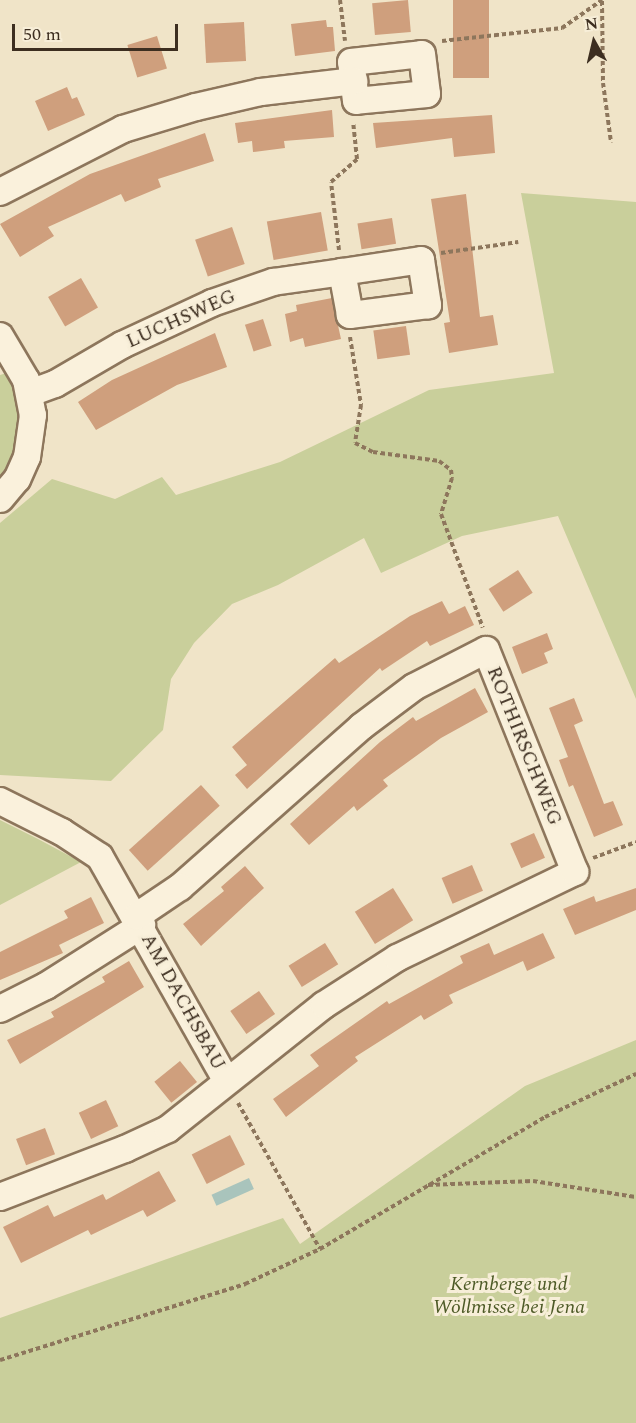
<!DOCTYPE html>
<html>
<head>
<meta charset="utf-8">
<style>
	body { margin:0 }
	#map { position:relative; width:636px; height:1423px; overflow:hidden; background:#f0e4c8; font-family:Spectral,serif }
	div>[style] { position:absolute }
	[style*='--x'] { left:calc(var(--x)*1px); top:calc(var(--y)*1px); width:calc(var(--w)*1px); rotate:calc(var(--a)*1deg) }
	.green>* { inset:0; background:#c9cf9b }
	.water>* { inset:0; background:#a9c4bc; transform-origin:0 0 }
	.building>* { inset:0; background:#cf9f7d; transform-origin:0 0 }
	.path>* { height:4px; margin-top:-2px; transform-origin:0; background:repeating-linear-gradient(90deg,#8d765c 0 4.5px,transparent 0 7.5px) }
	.roads { filter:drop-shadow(2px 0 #8d765c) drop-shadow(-2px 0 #8d765c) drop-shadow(0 2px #8d765c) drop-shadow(0 -2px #8d765c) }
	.minor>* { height:26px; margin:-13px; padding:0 13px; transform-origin:13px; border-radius:13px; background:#faf1dc }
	span { translate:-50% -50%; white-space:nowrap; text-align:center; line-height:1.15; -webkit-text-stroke:6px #f7eed8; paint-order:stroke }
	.street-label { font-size:20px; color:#3d2e20 }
	.park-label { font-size:20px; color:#4d5a26; font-style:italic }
	.north { position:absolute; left:564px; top:12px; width:60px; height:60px; -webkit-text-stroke:4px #f7eed8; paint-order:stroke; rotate:352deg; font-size:16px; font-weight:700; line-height:24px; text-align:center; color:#3d2e20 }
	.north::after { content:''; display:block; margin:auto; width:21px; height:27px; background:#3d2e20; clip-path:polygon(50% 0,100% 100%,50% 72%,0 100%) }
	.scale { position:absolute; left:12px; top:24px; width:166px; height:27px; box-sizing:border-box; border:3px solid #3d2e20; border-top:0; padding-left:8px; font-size:18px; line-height:21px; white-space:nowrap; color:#3d2e20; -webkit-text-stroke:4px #f7eed8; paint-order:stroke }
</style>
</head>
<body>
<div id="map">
	<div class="green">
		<div style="clip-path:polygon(521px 193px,636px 202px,636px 699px,558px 516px,462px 536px,381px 573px,364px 538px,278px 585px,232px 604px,194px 643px,171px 679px,163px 730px,111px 781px,0 775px,0 523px,52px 479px,115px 499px,162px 477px,176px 495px,280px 462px,429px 390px,554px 373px)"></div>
		<div style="clip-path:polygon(13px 371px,22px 410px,17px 450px,0 481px,0 375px)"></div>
		<div style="clip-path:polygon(0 820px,38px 839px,81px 862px,0 905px)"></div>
		<div style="clip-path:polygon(636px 1040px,636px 1423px,0 1423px,0 1318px,283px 1218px,300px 1244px,525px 1086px)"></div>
	</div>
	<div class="water">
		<div style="left:249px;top:1178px;width:12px;height:41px;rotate:66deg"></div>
	</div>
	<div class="building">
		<div style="left:408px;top:0;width:32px;height:36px;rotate:85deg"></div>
		<div style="left:453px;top:0;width:36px;height:78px"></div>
		<div style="clip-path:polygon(326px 20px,327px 27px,333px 27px,335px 51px,295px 56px,291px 24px)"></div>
		<div style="left:244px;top:22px;width:39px;height:40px;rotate:87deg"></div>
		<div style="left:157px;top:36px;width:34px;height:31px;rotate:73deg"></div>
		<div style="clip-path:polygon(67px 87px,72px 99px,77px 97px,85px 115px,48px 131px,35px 101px)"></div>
		<div style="clip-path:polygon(332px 110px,334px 137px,284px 141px,285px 148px,253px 152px,252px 141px,238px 143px,235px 123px)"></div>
		<div style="clip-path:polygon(492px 115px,495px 153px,454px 157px,452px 138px,376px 148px,373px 123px)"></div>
		<div style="clip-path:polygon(205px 133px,214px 161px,158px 179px,161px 187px,125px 202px,121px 194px,48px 227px,54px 236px,20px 257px,0 224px,90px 174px)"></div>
		<div style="clip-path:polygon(466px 194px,480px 317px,493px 315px,498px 345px,449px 353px,444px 323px,450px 322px,431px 199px)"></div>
		<div style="left:321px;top:212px;width:39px;height:55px;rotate:80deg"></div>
		<div style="left:392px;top:218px;width:26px;height:35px;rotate:81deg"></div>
		<div style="left:232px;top:227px;width:39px;height:39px;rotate:71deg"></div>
		<div style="left:81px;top:278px;width:34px;height:38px;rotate:60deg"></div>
		<div style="clip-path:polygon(332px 298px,341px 339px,305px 347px,303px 338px,290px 342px,285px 314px,297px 311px,296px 305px)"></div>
		<div style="left:263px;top:319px;width:28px;height:19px;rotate:72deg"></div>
		<div style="left:406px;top:326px;width:29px;height:33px;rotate:82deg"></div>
		<div style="clip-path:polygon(215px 333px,227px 367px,177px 385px,96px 430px,78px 402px,112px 380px)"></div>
		<div style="left:518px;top:570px;width:27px;height:35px;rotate:57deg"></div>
		<div style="clip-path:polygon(442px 601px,449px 614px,465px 606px,474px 625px,430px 646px,427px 641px,382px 671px,380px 668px,247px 789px,235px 775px,247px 765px,232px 747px,335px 658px,339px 663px,410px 616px)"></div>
		<div style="clip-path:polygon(547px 633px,553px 649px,544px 653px,548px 663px,522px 674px,512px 647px)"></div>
		<div style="clip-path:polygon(475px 688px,488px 712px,441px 738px,383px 780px,388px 786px,357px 811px,354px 806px,309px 845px,290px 824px,380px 742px,413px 717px,416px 721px)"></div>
		<div style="clip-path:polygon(574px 698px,583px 721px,574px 725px,604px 804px,613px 801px,623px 825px,594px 837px,573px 785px,569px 787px,559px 760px,568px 757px,549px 708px)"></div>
		<div style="left:201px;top:785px;width:28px;height:97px;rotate:48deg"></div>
		<div style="left:534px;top:833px;width:27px;height:26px;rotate:66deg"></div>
		<div style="left:472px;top:865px;width:28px;height:33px;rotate:67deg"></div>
		<div style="clip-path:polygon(245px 866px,264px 888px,201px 946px,183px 924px,224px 891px,221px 887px)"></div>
		<div style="left:393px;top:888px;width:38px;height:45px;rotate:58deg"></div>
		<div style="clip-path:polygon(636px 888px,636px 910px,575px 935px,563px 909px,594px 896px,596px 902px)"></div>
		<div style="clip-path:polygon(91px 897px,104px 923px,59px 945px,63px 953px,0 980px,0 952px,68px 918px,64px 911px)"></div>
		<div style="clip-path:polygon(543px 933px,555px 958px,527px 971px,523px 961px,449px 995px,453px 1003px,424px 1020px,421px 1015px,355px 1057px,358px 1061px,286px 1117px,273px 1099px,319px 1066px,310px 1055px,387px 1001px,389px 1004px,463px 963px,460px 956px,489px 943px,494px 955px)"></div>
		<div style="left:325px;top:943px;width:25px;height:43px;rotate:58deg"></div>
		<div style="clip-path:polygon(129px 961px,144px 987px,20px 1064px,7px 1040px,54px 1017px,51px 1012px,105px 982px,102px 977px)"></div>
		<div style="left:259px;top:991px;width:28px;height:35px;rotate:55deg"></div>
		<div style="left:180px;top:1061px;width:27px;height:33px;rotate:51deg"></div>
		<div style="left:106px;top:1100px;width:29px;height:30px;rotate:65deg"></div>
		<div style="left:45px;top:1128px;width:28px;height:31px;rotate:69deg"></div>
		<div style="left:230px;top:1135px;width:33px;height:43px;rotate:63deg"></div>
		<div style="clip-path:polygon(159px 1171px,176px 1201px,147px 1217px,143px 1210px,91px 1235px,88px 1230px,21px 1263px,3px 1227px,48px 1205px,54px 1217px,103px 1194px,106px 1200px)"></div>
	</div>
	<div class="path">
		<div style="--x:340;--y:0;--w:41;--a:83"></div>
		<div style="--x:602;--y:1;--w:82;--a:89.3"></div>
		<div style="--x:603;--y:83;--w:60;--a:82.3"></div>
		<div style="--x:442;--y:41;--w:121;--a:-6.2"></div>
		<div style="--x:562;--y:28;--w:49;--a:-35"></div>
		<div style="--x:339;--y:250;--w:68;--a:-96.7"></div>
		<div style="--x:331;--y:182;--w:35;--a:-41"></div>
		<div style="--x:357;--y:159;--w:36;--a:-96"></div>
		<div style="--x:441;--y:253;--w:78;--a:-8.1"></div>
		<div style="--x:350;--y:337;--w:69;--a:80.8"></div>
		<div style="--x:361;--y:405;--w:38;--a:99"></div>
		<div style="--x:355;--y:443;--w:20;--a:27"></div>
		<div style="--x:373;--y:452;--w:67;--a:7.8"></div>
		<div style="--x:439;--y:461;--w:15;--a:37"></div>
		<div style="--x:451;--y:470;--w:8;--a:83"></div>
		<div style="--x:452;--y:478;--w:38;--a:107"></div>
		<div style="--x:441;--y:514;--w:121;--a:69.8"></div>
		<div style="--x:593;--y:858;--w:46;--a:-20.4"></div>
		<div style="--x:238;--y:1103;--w:167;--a:60.7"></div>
		<div style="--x:428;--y:1185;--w:105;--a:-2.2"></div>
		<div style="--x:533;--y:1181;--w:104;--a:8.8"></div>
		<div style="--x:0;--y:1360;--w:257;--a:-17.2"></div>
		<div style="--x:245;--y:1284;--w:83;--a:-25"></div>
		<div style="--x:320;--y:1249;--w:261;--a:-30.4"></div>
		<div style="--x:545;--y:1117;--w:101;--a:-25.3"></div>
	</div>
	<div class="roads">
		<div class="minor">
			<div style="--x:422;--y:54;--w:40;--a:82.9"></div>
			<div style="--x:427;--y:94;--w:71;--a:174.4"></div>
			<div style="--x:356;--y:101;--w:39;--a:-97"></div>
			<div style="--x:351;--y:62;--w:71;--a:-6.4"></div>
			<div style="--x:0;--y:192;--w:138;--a:-27.1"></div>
			<div style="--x:123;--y:129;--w:76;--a:-16.8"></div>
			<div style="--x:196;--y:107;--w:67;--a:-13"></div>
			<div style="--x:261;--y:92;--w:94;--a:-6.7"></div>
			<div style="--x:0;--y:336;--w:51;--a:59.4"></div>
			<div style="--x:26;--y:380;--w:36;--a:79"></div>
			<div style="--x:33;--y:415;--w:42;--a:98.1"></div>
			<div style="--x:27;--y:457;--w:24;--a:114"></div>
			<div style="--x:17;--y:479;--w:26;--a:130"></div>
			<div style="--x:30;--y:393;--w:27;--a:-20"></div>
			<div style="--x:55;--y:384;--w:78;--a:-30.2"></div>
			<div style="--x:122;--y:345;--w:99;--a:-25"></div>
			<div style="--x:212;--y:303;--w:65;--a:-19"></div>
			<div style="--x:273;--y:282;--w:70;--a:-8.2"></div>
			<div style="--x:342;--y:272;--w:80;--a:-8.6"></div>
			<div style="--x:421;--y:260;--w:46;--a:81.2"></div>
			<div style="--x:428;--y:305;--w:79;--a:172.7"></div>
			<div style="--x:350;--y:315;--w:44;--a:-100.5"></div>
			<div style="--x:0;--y:801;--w:69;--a:26.6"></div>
			<div style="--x:62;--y:832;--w:45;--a:33.3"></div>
			<div style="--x:100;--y:857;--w:256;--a:60.5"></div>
			<div style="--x:0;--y:1009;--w:51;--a:-26.6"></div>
			<div style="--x:46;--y:986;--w:114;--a:-32.4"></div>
			<div style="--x:0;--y:1197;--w:134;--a:-21"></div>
			<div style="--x:125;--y:1149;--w:47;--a:-24.9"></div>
			<div style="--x:168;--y:1129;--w:199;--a:-38.5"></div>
			<div style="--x:324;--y:1005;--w:87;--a:-32.8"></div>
			<div style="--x:397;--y:958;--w:198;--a:-25.8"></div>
			<div style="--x:575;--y:872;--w:239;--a:-111.8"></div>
			<div style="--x:486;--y:650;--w:81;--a:152.8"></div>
			<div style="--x:414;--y:687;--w:66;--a:143"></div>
			<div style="--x:361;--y:727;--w:242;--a:138.5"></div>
			<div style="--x:180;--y:887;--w:52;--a:146"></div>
		</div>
	</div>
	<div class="street-label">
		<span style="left:181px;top:319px;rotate:-24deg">LUCHSWEG</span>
		<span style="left:524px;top:746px;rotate:68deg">ROTHIRSCHWEG</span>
		<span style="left:183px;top:1002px;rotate:61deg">AM DACHSBAU</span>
	</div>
	<div class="park-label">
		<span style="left:509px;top:1296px">Kernberge und<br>Wöllmisse bei Jena</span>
	</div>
	<div class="north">N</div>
	<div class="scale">50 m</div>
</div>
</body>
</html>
